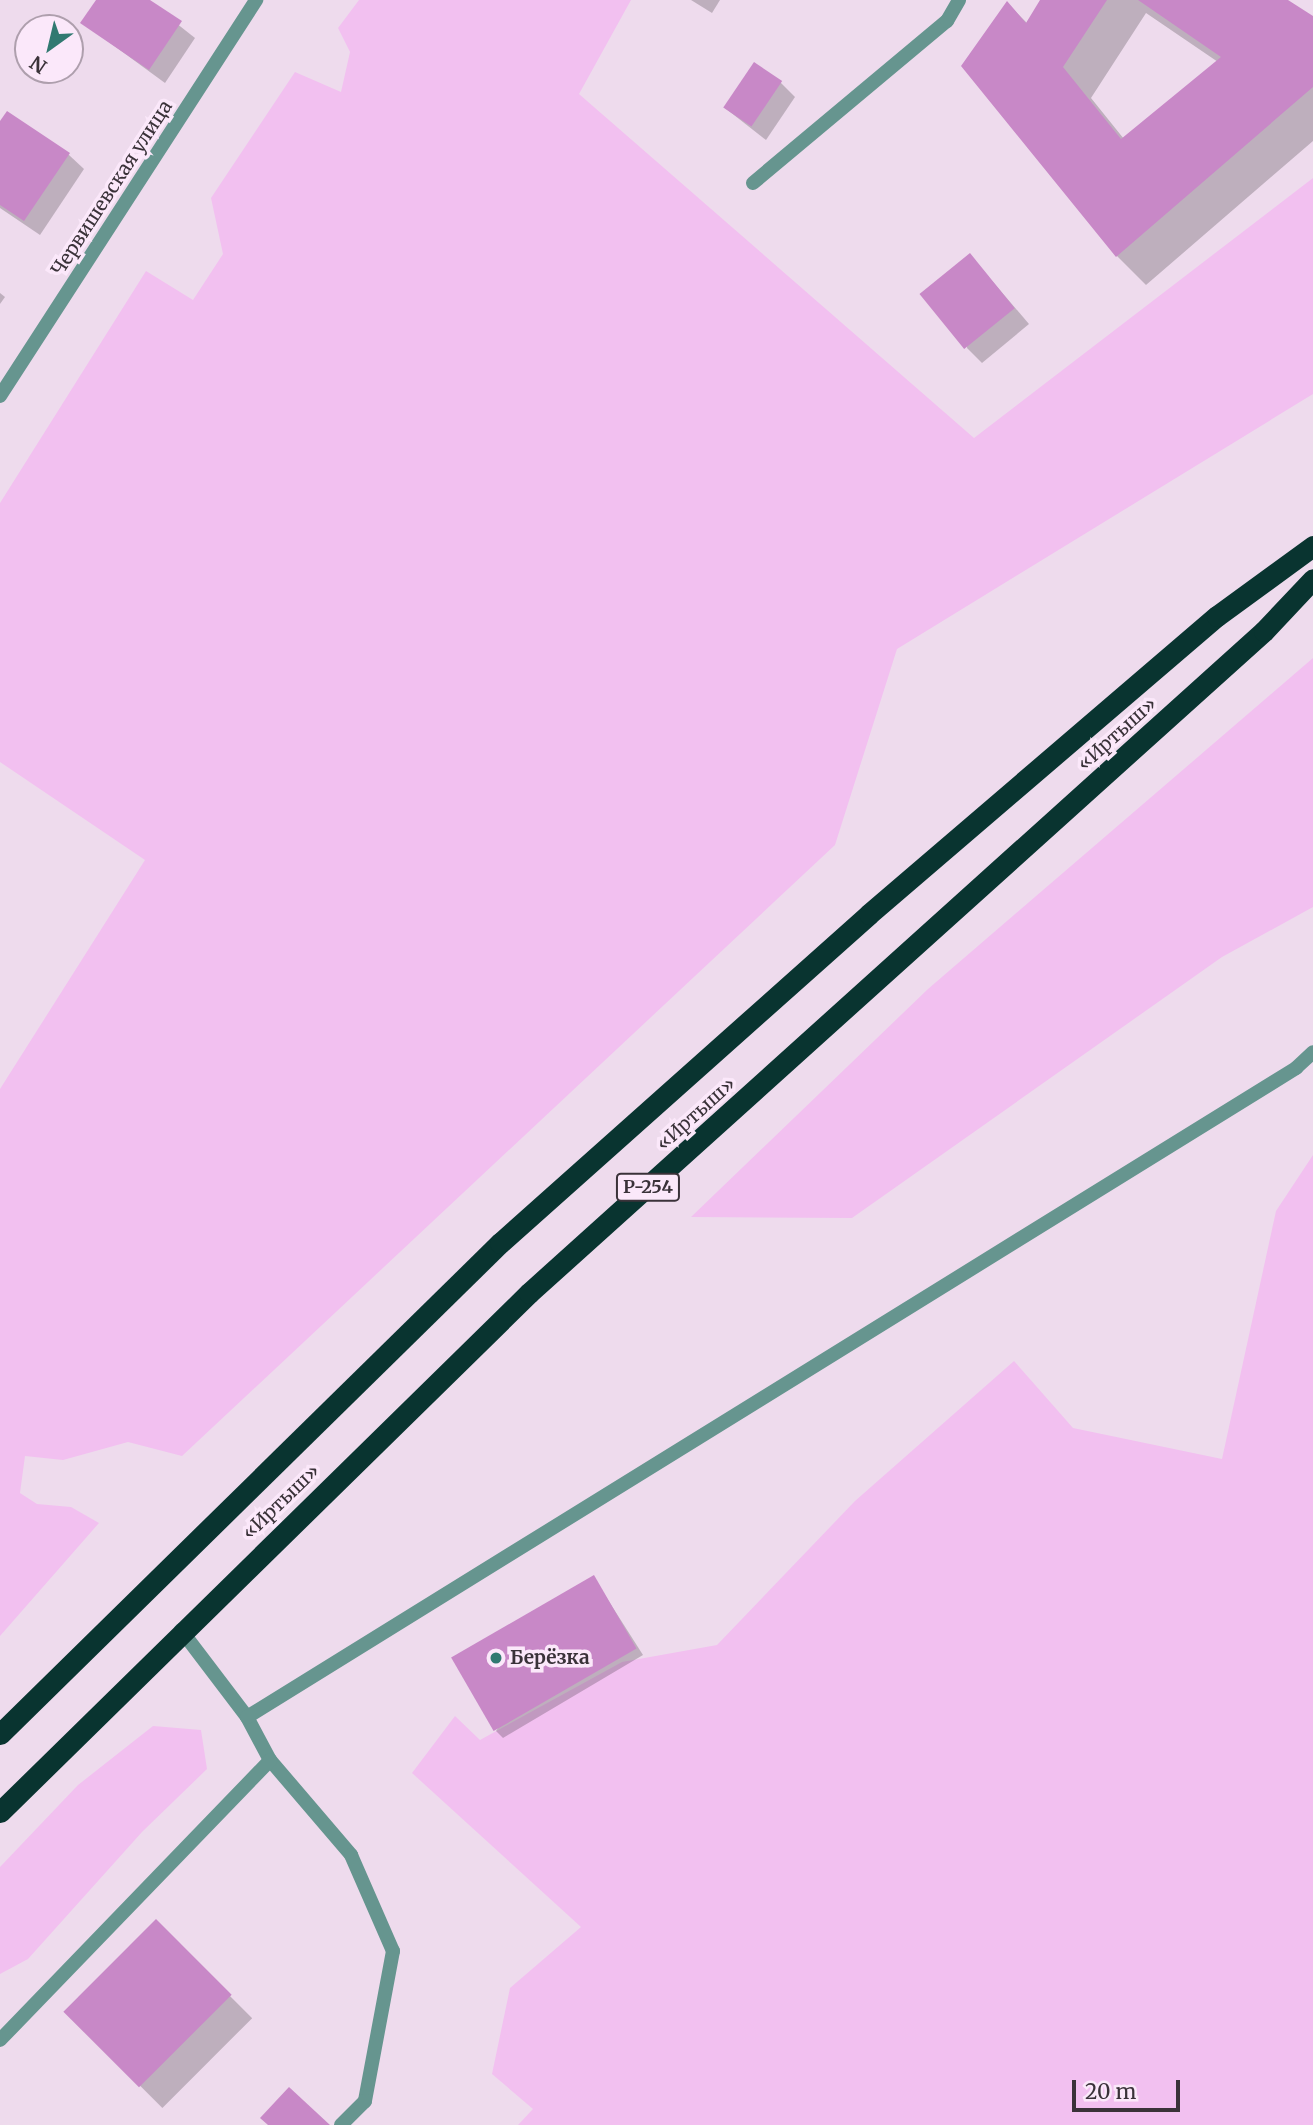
<!DOCTYPE html>
<html>
<head>
<meta charset="utf-8">
<style>
	body { margin:0 }
	#map { position:relative; width:1313px; height:2125px; overflow:hidden; background:#eedbed; font-family:Merriweather,serif }
	div>[style] { position:absolute }
	[style*='--x'] { left:calc(var(--x)*1px); top:calc(var(--y)*1px); width:calc(var(--w)*1px); rotate:calc(var(--a)*1deg) }
	.green>* { inset:0; background:#f2c0f0 }
	.shadow>* { inset:0; background:#0003; transform-origin:0 0 }
	.building>* { inset:0; background:#c888c7; transform-origin:0 0 }
	.lane>* { height:14px; margin:-7px; padding:0 7px; transform-origin:7px; border-radius:7px; background:#66958f }
	.street>* { height:14px; margin:-7px; padding:0 7px; transform-origin:7px; border-radius:7px; background:#66958f }
	.highway>* { height:21px; margin:-10.5px; padding:0 10.5px; transform-origin:10.5px; border-radius:10.5px; background:#093430 }
	.dots>* { width:19px; height:19px; translate:-50% -50%; box-sizing:border-box; border:4px solid #fbe8fa; border-radius:50% }
	span { translate:-50% -50%; white-space:nowrap; text-align:center; line-height:1.15; -webkit-text-stroke:7px #fbe8fa; paint-order:stroke }
	.shield-label span { padding:2px 5px; background:#fbe8fa; border:2px solid; border-radius:5px; -webkit-text-stroke-width:0 }
	.shield-label { font-size:18px; color:#3a3239; font-weight:700 }
	.street-label { font-size:19px; color:#3a3239 }
	.poi-label { font-size:19px; color:#3a3239; font-weight:700 }
	.left { translate:0 -50%; text-align:left }
	.north { position:absolute; left:14px; top:14px; width:70px; height:70px; box-sizing:border-box; background:#fbe8fa; border:2px solid #ae9fad; border-radius:50%; rotate:214deg; font-size:19px; font-weight:700; line-height:28px; text-align:center; color:#3a3239 }
	.north::after { content:''; display:block; margin:auto; width:24px; height:32px; background:#317971; clip-path:polygon(50% 0,100% 100%,50% 72%,0 100%) }
	.scale { position:absolute; left:1072px; top:2080px; width:108px; height:32px; box-sizing:border-box; border:4px solid #3a3239; border-top:0; padding-left:9px; font-size:21px; line-height:24px; white-space:nowrap; color:#3a3239; -webkit-text-stroke:5px #fbe8fa; paint-order:stroke }
</style>
</head>
<body>
<div id="map">
	<div class="green">
		<div style="clip-path:polygon(359px 0,631px 0,579px 94px,974px 438px,1313px 178px,1313px 394px,897px 649px,835px 845px,182px 1456px,128px 1442px,63px 1460px,25px 1456px,20px 1493px,37px 1504px,71px 1507px,99px 1523px,0 1636px,0 1089px,145px 860px,0 762px,0 503px,146px 271px,193px 300px,223px 254px,211px 198px,295px 72px,341px 92px,350px 52px,338px 28px)"></div>
		<div style="clip-path:polygon(1313px 658px,1313px 907px,1222px 957px,852px 1218px,691px 1217px,928px 989px)"></div>
		<div style="clip-path:polygon(1313px 1155px,1313px 2125px,518px 2125px,533px 2109px,492px 2074px,510px 1988px,581px 1927px,412px 1773px,455px 1716px,480px 1740px,622px 1662px,717px 1645px,855px 1501px,1014px 1361px,1073px 1428px,1222px 1459px,1276px 1211px)"></div>
		<div style="clip-path:polygon(153px 1726px,201px 1730px,207px 1769px,142px 1832px,28px 1959px,0 1974px,0 1867px,78px 1785px)"></div>
	</div>
	<div class="shadow">
		<div style="clip-path:polygon(98px 0,147px 0,195px 38px,165px 83px,83px 23px)"></div>
		<div style="clip-path:polygon(691px 0,720px 0,712px 13px)"></div>
		<div style="clip-path:polygon(evenodd,1042px 0,1284px 0,1313px 18px,1313px 141px,1146px 285px,1117px 256px,1007px 3px,1028px 24px,1042px 0,1146px 13px,1218px 62px,1124px 139px,1091px 98px,1146px 13px)"></div>
		<div style="clip-path:polygon(780px 82px,795px 97px,766px 140px,725px 108px)"></div>
		<div style="clip-path:polygon(0 124px,69px 155px,84px 169px,40px 235px,0 208px)"></div>
		<div style="clip-path:polygon(970px 255px,1029px 324px,982px 363px,967px 348px)"></div>
		<div style="clip-path:polygon(0 293px,5px 297px,0 304px)"></div>
		<div style="clip-path:polygon(594px 1578px,643px 1655px,503px 1738px,496px 1731px)"></div>
		<div style="left:156px;top:1922px;width:136px;height:127px;rotate:45deg"></div>
	</div>
	<div class="building">
		<div style="clip-path:polygon(96px 0,150px 0,182px 21px,149px 70px,80px 23px)"></div>
		<div style="clip-path:polygon(1040px 0,1107px 0,1063px 67px,1121px 139px,1221px 57px,1138px 0,1288px 0,1313px 16px,1313px 87px,1116px 257px,961px 66px,1007px 1px,1026px 23px)"></div>
		<div style="left:754px;top:62px;width:34px;height:55px;rotate:34deg"></div>
		<div style="clip-path:polygon(7px 111px,70px 153px,24px 221px,0 205px,0 121px)"></div>
		<div style="left:970px;top:253px;width:71px;height:65px;rotate:51deg"></div>
		<div style="left:594px;top:1575px;width:85px;height:165px;rotate:60deg"></div>
		<div style="left:156px;top:1919px;width:107px;height:131px;rotate:45deg"></div>
		<div style="clip-path:polygon(289px 2087px,330px 2125px,268px 2125px,260px 2118px)"></div>
	</div>
	<div class="lane">
		<div style="--x:753;--y:183;--w:253;--a:-39.9"></div>
		<div style="--x:947;--y:21;--w:24;--a:-60"></div>
		<div style="--x:247;--y:1717;--w:49;--a:61.9"></div>
		<div style="--x:270;--y:1760;--w:125;--a:49.5"></div>
		<div style="--x:351;--y:1855;--w:105;--a:66.4"></div>
		<div style="--x:393;--y:1951;--w:153;--a:100.6"></div>
		<div style="--x:365;--y:2101;--w:34;--a:135"></div>
		<div style="--x:0;--y:2040;--w:389;--a:-46"></div>
	</div>
	<div class="street">
		<div style="--x:0;--y:396;--w:472;--a:-57.1"></div>
		<div style="--x:181;--y:1630;--w:109;--a:52.8"></div>
		<div style="--x:247;--y:1717;--w:1234;--a:-31.74"></div>
		<div style="--x:1296;--y:1068;--w:23;--a:-43"></div>
	</div>
	<div class="highway">
		<div style="--x:0;--y:1734;--w:701;--a:-44.48"></div>
		<div style="--x:500;--y:1243;--w:494;--a:-41.7"></div>
		<div style="--x:869;--y:914;--w:458;--a:-40.6"></div>
		<div style="--x:1217;--y:616;--w:119;--a:-36.1"></div>
		<div style="--x:0;--y:1812;--w:741;--a:-44.45"></div>
		<div style="--x:529;--y:1293;--w:989;--a:-42.01"></div>
		<div style="--x:1264;--y:631;--w:71;--a:-46.7"></div>
	</div>
	<div class="dots">
		<div style="left:496px;top:1658px;background:#317971"></div>
	</div>
	<div class="shield-label">
		<span style="left:648px;top:1187px">Р-254</span>
	</div>
	<div class="street-label">
		<span style="left:112px;top:188px;rotate:-57deg">Червишевская улица</span>
		<span style="left:1117px;top:734px;rotate:-42deg">«Иртыш»</span>
		<span style="left:696px;top:1114px;rotate:-42deg">«Иртыш»</span>
		<span style="left:281px;top:1502px;rotate:-44deg">«Иртыш»</span>
	</div>
	<div class="poi-label">
		<span class="left" style="left:510px;top:1658px">Берёзка</span>
	</div>
	<div class="north">N</div>
	<div class="scale">20 m</div>
</div>
</body>
</html>
